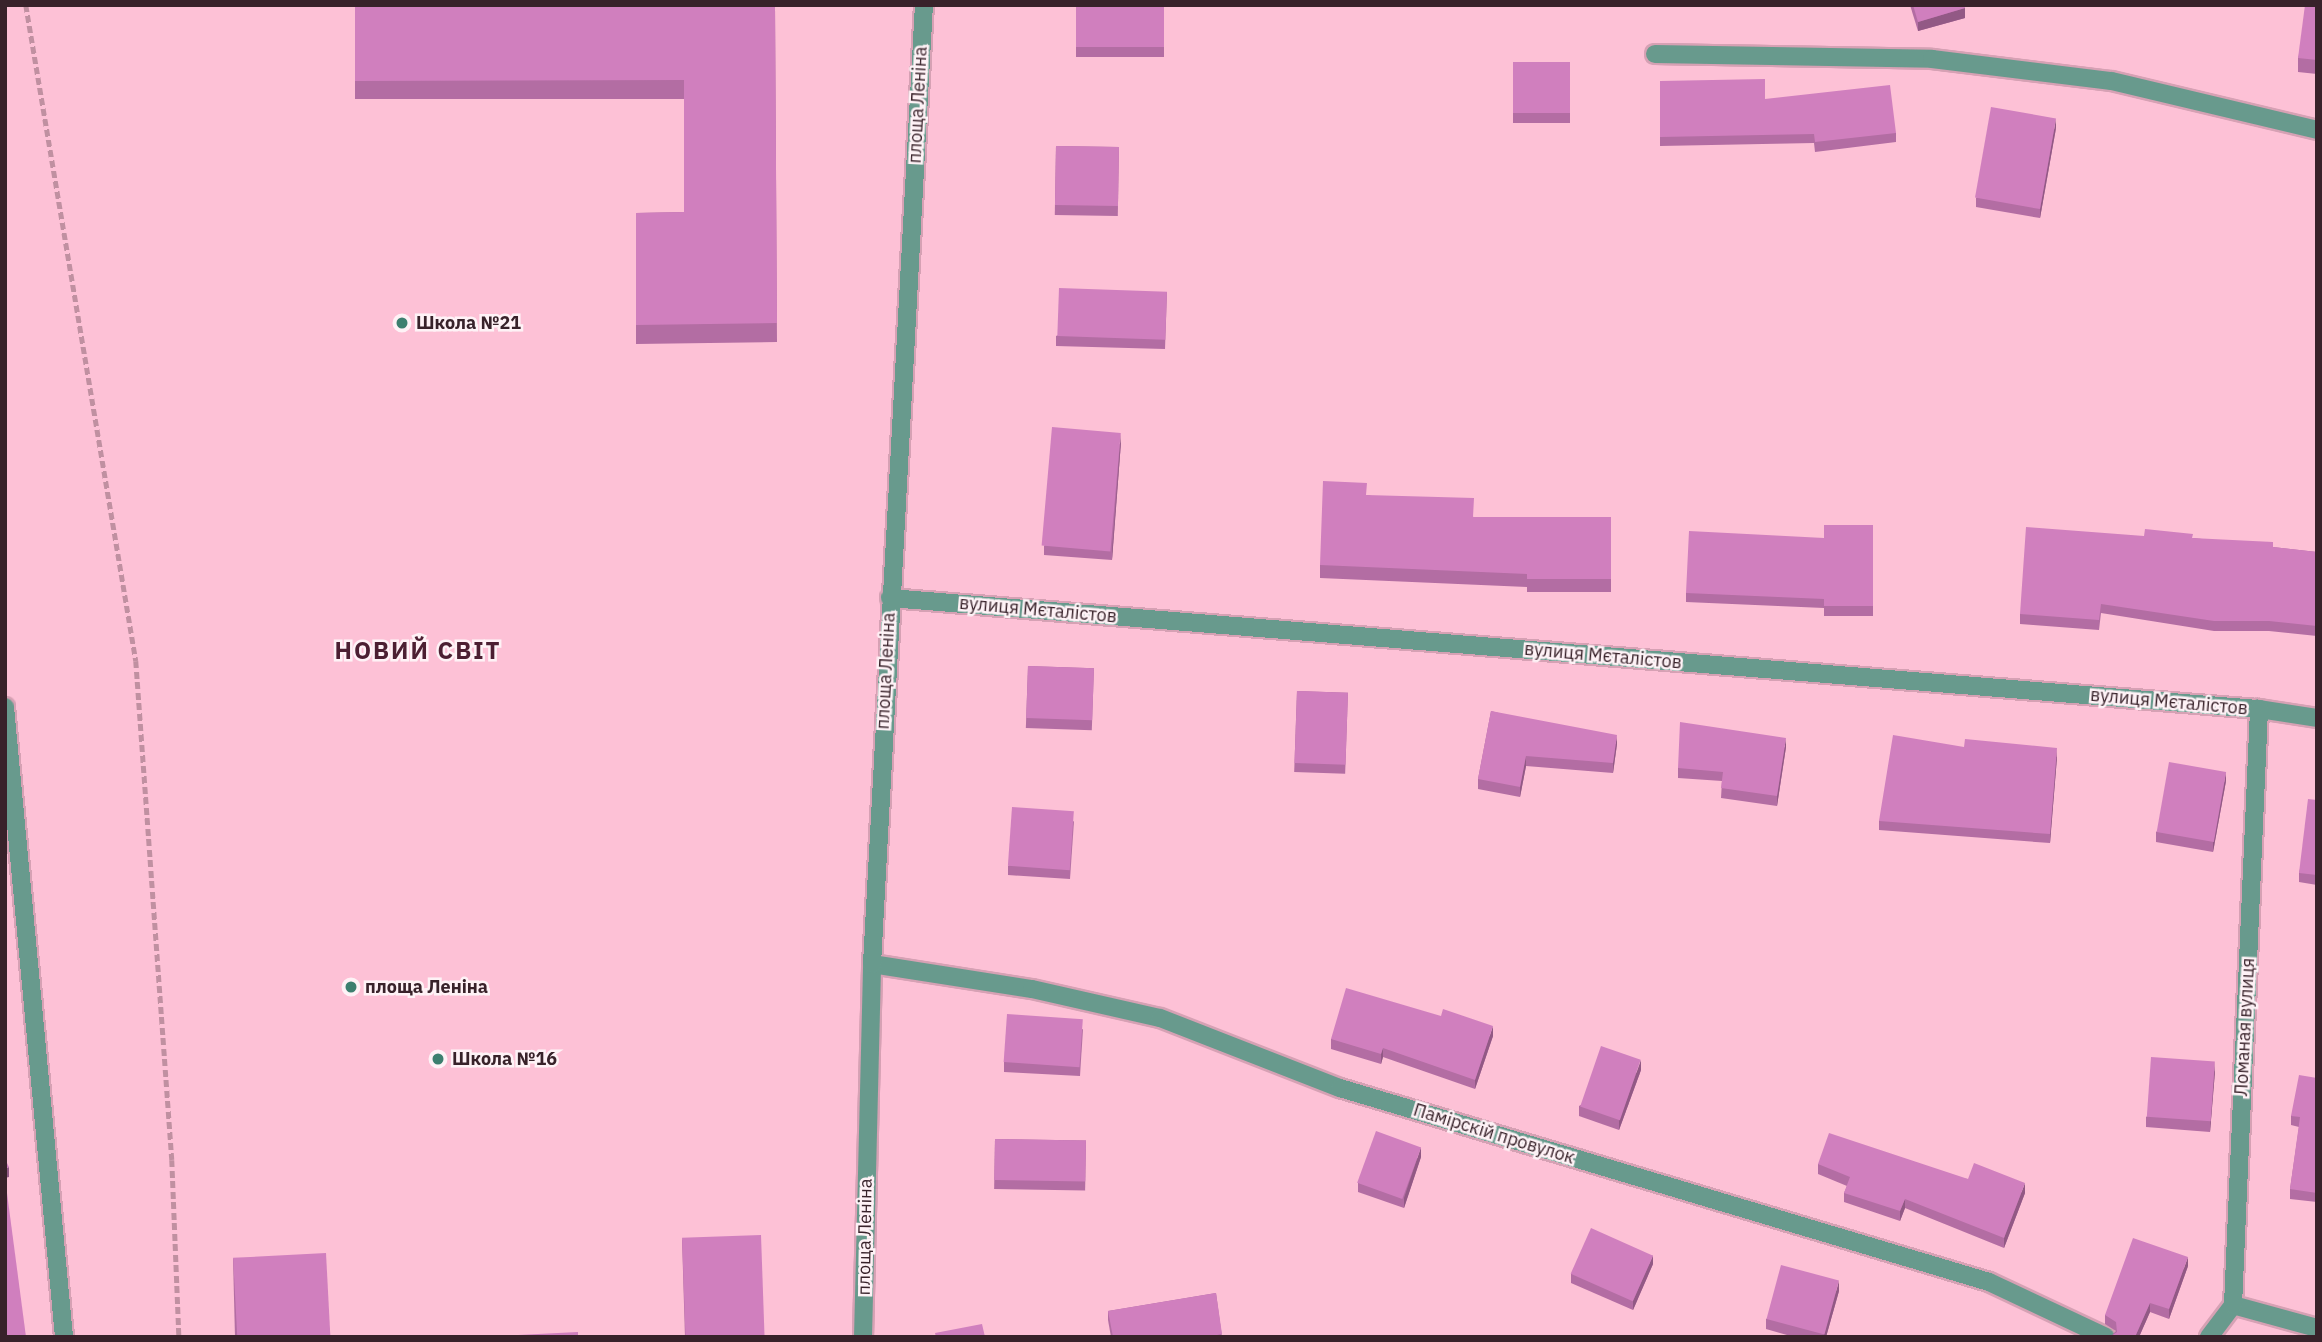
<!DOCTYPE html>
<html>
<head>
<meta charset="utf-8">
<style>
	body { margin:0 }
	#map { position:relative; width:2322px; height:1342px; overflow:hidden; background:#fdc1d6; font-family:"IBM Plex Sans",sans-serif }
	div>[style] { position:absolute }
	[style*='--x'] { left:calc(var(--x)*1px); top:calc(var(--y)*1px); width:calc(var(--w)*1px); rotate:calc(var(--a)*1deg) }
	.path>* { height:4.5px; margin-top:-2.25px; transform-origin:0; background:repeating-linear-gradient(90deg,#c090a1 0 7px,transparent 0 10.5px) }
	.roads { filter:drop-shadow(2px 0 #d6a1b4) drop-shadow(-2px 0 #d6a1b4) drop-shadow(0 2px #d6a1b4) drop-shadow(0 -2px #d6a1b4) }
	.street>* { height:18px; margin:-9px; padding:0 9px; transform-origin:9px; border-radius:9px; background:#689a8d }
	.wall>* { inset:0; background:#b36da3; transform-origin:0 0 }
	.shaded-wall>* { inset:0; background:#925985 }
	.building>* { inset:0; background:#d07fbe; transform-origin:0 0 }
	.dots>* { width:19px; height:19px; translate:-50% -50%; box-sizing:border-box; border:4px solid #fef2f6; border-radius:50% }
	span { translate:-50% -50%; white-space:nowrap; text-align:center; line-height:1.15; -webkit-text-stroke:5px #fef2f6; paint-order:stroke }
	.street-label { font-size:18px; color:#38222a }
	.poi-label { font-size:18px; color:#38222a; font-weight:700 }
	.left { translate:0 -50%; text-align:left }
	.district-label { font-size:24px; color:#4c1f32; font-weight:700; letter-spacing:2px }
	.frame { position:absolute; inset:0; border:7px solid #38222a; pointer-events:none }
</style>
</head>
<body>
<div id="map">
	<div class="path">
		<div style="--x:26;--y:5;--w:665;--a:80.48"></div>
		<div style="--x:136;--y:661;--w:500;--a:85.87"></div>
		<div style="--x:172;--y:1160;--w:177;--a:87.7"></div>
	</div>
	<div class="roads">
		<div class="street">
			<div style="--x:1655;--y:54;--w:277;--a:1"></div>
			<div style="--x:1932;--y:59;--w:181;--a:7"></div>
			<div style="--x:2112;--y:81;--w:211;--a:13.4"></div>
			<div style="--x:890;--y:598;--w:1373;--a:4.64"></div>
			<div style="--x:2259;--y:709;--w:59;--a:8.8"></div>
			<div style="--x:5;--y:707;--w:633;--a:84.65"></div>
			<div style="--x:872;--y:964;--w:162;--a:8.9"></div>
			<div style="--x:1032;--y:989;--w:131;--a:12.8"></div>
			<div style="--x:1160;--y:1018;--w:193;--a:21.3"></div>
			<div style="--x:1340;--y:1088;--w:677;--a:16.64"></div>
			<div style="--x:1989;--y:1282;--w:129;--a:25.2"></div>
			<div style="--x:2233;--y:1305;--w:87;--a:15.3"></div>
			<div style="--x:863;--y:1337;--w:373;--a:-88.6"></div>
			<div style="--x:872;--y:964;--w:960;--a:-86.9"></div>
			<div style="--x:2209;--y:1337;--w:40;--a:-53"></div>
			<div style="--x:2233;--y:1305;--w:597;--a:-87.5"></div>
		</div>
	</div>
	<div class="wall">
		<div style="clip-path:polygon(355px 5px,775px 5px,777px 342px,636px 344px,636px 213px,684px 212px,684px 99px,355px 99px)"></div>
		<div style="left:1076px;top:5px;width:88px;height:52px"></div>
		<div style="clip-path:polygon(1910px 5px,1965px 5px,1965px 18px,1918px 31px)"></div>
		<div style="clip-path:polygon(2317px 5px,2317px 74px,2298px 72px,2298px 58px)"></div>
		<div style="left:1570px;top:62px;width:61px;height:57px;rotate:90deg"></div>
		<div style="clip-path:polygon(1660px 81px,1765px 99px,1896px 133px,1896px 142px,1815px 152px,1814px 143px,1660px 146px)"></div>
		<div style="clip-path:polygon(2056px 128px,2040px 218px,1976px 207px,1976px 198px)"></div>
		<div style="left:1056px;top:146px;width:63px;height:69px;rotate:1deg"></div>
		<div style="clip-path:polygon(1167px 292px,1165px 349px,1056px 346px,1056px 336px)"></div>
		<div style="clip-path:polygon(1121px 442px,1112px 560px,1044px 555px,1044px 546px)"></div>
		<div style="clip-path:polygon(1367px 495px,1474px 517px,1611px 517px,1611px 592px,1527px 592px,1527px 587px,1320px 578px,1320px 565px)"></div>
		<div style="clip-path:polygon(1873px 525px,1873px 616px,1824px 616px,1824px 608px,1686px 602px,1686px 593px,1824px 538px)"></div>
		<div style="clip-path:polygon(2144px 536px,2193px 538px,2317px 552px,2317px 636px,2269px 631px,2214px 631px,2101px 613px,2099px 630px,2020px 624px,2020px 614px)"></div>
		<div style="left:1028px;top:666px;width:66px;height:62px;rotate:2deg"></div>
		<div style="left:1297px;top:691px;width:51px;height:81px;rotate:2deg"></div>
		<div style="clip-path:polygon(1491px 711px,1617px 744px,1613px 773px,1526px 766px,1520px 797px,1478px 789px,1478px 779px)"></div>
		<div style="clip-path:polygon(1786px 747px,1777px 806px,1721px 798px,1722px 781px,1678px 778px,1678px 768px)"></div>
		<div style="clip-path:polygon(1964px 747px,2057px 757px,2050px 843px,1879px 830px,1879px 821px)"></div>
		<div style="clip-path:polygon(2226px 781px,2213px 852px,2156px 842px,2156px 832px)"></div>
		<div style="clip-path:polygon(2317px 800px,2317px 885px,2299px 882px,2299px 873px)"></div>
		<div style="clip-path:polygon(1074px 821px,1070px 879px,1008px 875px,1008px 866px)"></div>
		<div style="clip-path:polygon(1083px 1029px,1080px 1076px,1004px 1072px,1004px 1062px)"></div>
		<div style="clip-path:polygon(1493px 1036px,1475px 1089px,1383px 1057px,1381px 1064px,1331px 1049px,1331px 1039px)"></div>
		<div style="clip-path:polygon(1641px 1070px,1619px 1130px,1579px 1116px,1579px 1106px)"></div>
		<div style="clip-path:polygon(2215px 1071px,2210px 1132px,2146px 1127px,2146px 1117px)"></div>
		<div style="clip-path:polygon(2317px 1078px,2317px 1202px,2290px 1199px,2290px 1189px,2299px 1127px,2291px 1125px,2291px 1116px)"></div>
		<div style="left:995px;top:1139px;width:91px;height:50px;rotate:1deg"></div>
		<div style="clip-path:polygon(1421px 1157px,1404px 1208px,1358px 1192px,1358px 1183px)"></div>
		<div style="clip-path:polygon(1818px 1164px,1968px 1179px,2025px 1193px,2004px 1248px,1905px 1208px,1900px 1221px,1844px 1202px,1844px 1193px,1847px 1186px,1818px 1174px)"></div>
		<div style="clip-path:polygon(682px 1239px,765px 1337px,685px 1337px)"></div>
		<div style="clip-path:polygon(233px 1258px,330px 1337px,235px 1337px)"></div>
		<div style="clip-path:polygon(1653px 1264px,1633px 1310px,1571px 1283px,1571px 1274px)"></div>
		<div style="clip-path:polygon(2188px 1266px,2169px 1319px,2150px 1312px,2139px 1337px,2110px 1337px,2116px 1331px,2105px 1324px,2105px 1315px)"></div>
		<div style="clip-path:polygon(1839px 1291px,1826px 1337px,1794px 1337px,1766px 1329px,1766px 1319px)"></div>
		<div style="clip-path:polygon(1216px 1293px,1222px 1337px,1111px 1337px,1108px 1320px,1108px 1311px)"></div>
	</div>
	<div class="shaded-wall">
		<div style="clip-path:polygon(1965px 8px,1965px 18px,1918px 31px,1918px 22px)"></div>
		<div style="clip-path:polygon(2056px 119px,2056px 128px,2040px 218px,2040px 209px)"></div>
		<div style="clip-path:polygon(1121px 433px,1121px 442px,1112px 560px,1112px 550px)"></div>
		<div style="clip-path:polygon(1617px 735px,1617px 744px,1613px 773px,1613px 763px)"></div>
		<div style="clip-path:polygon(1786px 738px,1786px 747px,1777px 806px,1777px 796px)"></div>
		<div style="clip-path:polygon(2057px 748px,2057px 757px,2050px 843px,2050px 834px)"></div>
		<div style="clip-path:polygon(1526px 756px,1526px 766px,1520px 797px,1520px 787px)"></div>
		<div style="clip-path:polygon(2226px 772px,2226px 781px,2213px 852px,2213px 843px)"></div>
		<div style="clip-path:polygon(1493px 1026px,1493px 1036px,1475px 1089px,1475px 1080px)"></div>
		<div style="clip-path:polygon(1383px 1048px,1383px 1057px,1381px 1064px,1381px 1054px)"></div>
		<div style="clip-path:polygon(1641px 1060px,1641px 1070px,1619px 1130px,1619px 1121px)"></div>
		<div style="clip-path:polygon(2215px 1062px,2215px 1071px,2210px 1132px,2210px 1123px)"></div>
		<div style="clip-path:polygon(1421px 1147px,1421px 1157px,1404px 1208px,1404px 1198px)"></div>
		<div style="clip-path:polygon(9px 1167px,9px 1177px,5px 1178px,5px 1169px)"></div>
		<div style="clip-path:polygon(2025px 1183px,2025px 1193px,2004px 1248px,2004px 1238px)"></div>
		<div style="clip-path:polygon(1905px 1199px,1905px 1208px,1900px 1221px,1900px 1211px)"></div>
		<div style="clip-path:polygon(1653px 1255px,1653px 1264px,1633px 1310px,1633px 1301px)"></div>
		<div style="clip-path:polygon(2188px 1257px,2188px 1266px,2169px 1319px,2169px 1309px)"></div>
		<div style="clip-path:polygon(1839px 1281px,1839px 1291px,1826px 1337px,1823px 1337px)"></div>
		<div style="clip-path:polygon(2150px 1303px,2150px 1312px,2139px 1337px,2135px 1337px)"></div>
	</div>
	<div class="building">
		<div style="clip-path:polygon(355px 5px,775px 5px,777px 323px,636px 325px,636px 213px,684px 212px,684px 80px,355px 81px)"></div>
		<div style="left:1076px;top:5px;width:88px;height:42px"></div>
		<div style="clip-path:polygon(1913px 5px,1965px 5px,1965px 8px,1918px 22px)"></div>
		<div style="clip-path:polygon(2305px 5px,2317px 5px,2317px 60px,2298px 58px)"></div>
		<div style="left:1570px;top:62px;width:51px;height:57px;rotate:90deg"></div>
		<div style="clip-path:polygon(1765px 79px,1765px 99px,1890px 85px,1896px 133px,1815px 142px,1814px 134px,1660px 137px,1660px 81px)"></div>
		<div style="left:1991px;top:107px;width:66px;height:92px;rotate:10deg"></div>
		<div style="left:1056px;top:146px;width:63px;height:59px;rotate:1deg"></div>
		<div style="left:1059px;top:288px;width:108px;height:48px;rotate:2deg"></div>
		<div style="left:1052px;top:427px;width:69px;height:119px;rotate:5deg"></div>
		<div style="clip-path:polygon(1323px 481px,1367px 483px,1366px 495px,1474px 498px,1473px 517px,1611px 517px,1611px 579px,1527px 579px,1527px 574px,1320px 565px)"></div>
		<div style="clip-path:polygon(1824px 525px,1873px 525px,1873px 606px,1824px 606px,1824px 599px,1686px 593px,1689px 531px,1824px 538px)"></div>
		<div style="clip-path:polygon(2026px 527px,2144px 536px,2145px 529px,2193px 534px,2192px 538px,2273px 542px,2273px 547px,2317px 552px,2317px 626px,2269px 621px,2214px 621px,2101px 604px,2099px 620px,2020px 614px)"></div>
		<div style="left:1028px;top:666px;width:66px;height:52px;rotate:2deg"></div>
		<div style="left:1297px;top:691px;width:51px;height:72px;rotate:2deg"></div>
		<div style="clip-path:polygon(1491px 711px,1617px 735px,1613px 763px,1526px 756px,1520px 787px,1478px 779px)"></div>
		<div style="clip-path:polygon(1680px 722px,1786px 738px,1777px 796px,1721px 788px,1723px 772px,1678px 768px)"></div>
		<div style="clip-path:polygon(1893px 735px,1964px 747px,1965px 739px,2057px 748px,2050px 834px,1879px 821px)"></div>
		<div style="left:2169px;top:762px;width:58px;height:71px;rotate:10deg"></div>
		<div style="clip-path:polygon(2308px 799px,2317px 800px,2317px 875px,2299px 873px)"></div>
		<div style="left:1012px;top:807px;width:62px;height:59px;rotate:4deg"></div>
		<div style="clip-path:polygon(1346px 988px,1441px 1016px,1443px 1009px,1493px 1026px,1475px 1080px,1383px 1048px,1381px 1054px,1331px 1039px)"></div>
		<div style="left:1007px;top:1014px;width:76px;height:48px;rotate:4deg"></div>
		<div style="left:1601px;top:1046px;width:42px;height:64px;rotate:19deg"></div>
		<div style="left:2151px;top:1057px;width:64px;height:60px;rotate:4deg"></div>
		<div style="clip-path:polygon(2299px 1075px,2317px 1078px,2317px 1193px,2290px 1189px,2300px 1117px,2291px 1116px)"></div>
		<div style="left:1376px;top:1131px;width:48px;height:55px;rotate:20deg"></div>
		<div style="clip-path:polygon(1829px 1133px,1968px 1179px,1974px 1163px,2025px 1183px,2004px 1238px,1905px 1199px,1900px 1211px,1844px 1193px,1850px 1177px,1818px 1164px)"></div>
		<div style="left:995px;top:1139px;width:91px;height:41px;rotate:1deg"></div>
		<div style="clip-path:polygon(5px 1159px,9px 1167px,5px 1169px)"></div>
		<div style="clip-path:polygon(5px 1178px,26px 1337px,5px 1337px)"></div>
		<div style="left:1591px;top:1228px;width:68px;height:50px;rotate:24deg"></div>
		<div style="left:761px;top:1235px;width:102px;height:79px;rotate:88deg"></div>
		<div style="clip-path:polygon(2133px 1238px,2188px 1257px,2169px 1309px,2150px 1303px,2135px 1337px,2110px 1337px,2117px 1332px,2116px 1322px,2105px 1315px)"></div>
		<div style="left:326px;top:1253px;width:84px;height:93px;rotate:87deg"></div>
		<div style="left:1781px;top:1265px;width:60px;height:56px;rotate:15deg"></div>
		<div style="clip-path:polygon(1216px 1293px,1222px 1334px,1207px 1337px,1113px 1337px,1108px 1311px)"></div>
		<div style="clip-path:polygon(982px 1324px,985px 1337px,936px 1337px,935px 1333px)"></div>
		<div style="clip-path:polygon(578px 1332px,578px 1337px,476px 1337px)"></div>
	</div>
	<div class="dots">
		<div style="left:402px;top:323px;background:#3d7f6f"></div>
		<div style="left:351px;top:987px;background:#3d7f6f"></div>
		<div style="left:438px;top:1059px;background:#3d7f6f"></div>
	</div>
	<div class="street-label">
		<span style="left:918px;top:105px;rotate:-87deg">площа Леніна</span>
		<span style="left:1038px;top:610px;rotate:5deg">вулиця Мєталістов</span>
		<span style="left:1603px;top:656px;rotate:5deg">вулиця Мєталістов</span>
		<span style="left:886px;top:671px;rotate:-87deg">площа Леніна</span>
		<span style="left:2169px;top:702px;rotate:5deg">вулиця Мєталістов</span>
		<span style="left:2245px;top:1027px;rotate:-87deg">Ломаная вулиця</span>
		<span style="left:1494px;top:1134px;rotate:17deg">Памірскій провулок</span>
		<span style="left:865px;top:1237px;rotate:-89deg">площа Леніна</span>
	</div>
	<div class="poi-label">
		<span class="left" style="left:416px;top:323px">Школа №21</span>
		<span class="left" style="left:365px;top:987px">площа Леніна</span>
		<span class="left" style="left:452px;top:1059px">Школа №16</span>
	</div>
	<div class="district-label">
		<span style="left:418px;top:651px">НОВИЙ СВІТ</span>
	</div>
	<div class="frame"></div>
</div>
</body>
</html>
